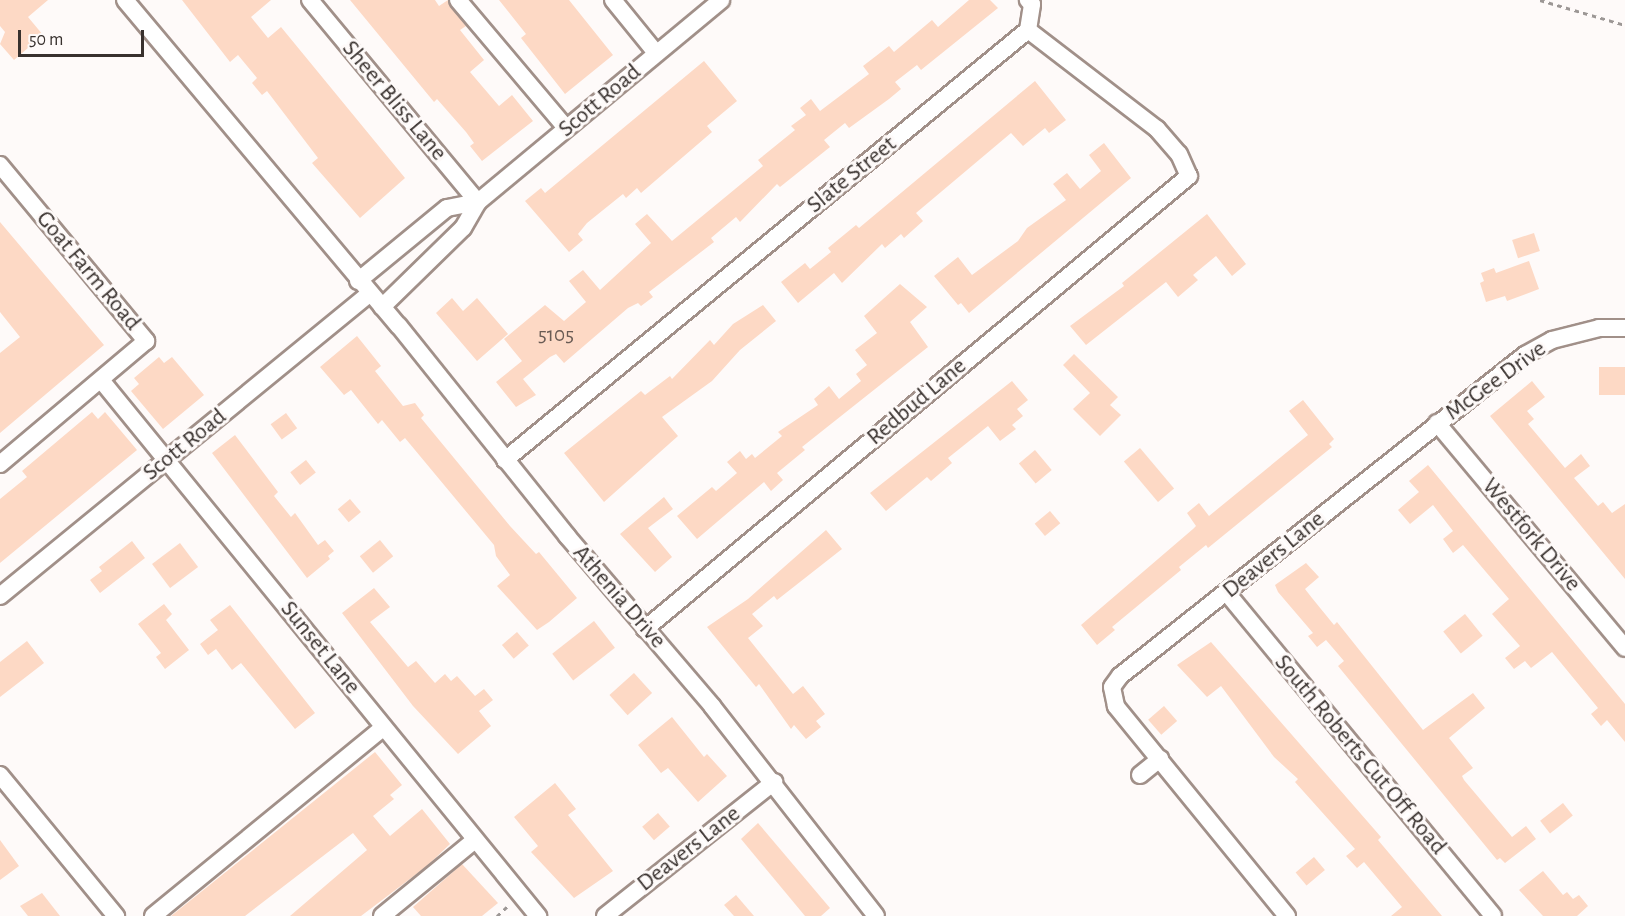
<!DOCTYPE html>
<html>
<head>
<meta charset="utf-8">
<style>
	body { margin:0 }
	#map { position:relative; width:1625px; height:916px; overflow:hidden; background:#fefaf9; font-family:"Alegreya Sans",sans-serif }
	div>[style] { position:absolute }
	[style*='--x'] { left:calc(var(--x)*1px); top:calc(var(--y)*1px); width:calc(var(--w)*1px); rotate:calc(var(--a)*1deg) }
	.building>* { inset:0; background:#fdd9c5; transform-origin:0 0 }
	.path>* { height:3px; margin-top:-1.5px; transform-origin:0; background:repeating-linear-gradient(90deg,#9c9795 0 4.5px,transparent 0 9px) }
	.roads { filter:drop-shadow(2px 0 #a19089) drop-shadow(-2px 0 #a19089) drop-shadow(0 2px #a19089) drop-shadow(0 -2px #a19089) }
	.minor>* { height:16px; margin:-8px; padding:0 8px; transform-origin:8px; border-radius:8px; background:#fff }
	span { translate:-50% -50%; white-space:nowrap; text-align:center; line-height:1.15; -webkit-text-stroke:6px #fefaf9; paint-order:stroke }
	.number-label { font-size:21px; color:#695b54 }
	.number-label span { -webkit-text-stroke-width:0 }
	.street-label { font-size:24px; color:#38312e }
	.scale { position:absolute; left:18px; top:30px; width:126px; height:27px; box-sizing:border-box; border:3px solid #38312e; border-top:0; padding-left:8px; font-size:18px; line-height:21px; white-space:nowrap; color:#38312e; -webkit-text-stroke:4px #fefaf9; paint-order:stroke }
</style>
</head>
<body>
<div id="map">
	<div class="building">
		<div style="clip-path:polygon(0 0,48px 0,28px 17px,43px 35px,14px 60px,0 44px,5px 32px,0 26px)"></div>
		<div style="clip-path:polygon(182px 0,271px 0,251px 17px,268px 38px,281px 27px,405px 178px,360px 218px,312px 163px,318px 158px,267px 91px,262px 95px,252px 83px,257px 78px,238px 55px,230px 62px)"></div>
		<div style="clip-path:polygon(350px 0,435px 0,439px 6px,448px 0,466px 26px,460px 30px,484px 60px,470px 72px,499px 106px,512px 95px,533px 121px,482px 161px,470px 146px,474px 143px,466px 132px,437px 99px,434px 102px)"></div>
		<div style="clip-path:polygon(499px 0,569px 0,613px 55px,565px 94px,521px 38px,526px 34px)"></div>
		<div style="clip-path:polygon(969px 0,990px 0,998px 8px,921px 70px,917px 65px,895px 82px,901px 89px,889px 99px,849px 128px,845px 123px,824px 140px,830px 147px,780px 187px,777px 184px,740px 222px,736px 217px,711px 238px,714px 242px,649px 292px,653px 297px,641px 306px,638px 303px,628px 308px,564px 363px,556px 354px,550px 357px,523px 379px,536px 395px,516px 407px,496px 382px,522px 361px,504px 339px,545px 305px,564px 321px,586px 302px,569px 281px,583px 270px,600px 290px,651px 243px,635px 224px,647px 214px,672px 241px,763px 166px,758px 160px,795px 130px,791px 126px,806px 115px,800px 108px,811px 99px,820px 111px,869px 74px,863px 66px,889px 46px,894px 52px,932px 20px,938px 27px)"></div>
		<div style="clip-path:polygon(704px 61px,737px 101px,707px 126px,712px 132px,641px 193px,637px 188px,626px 198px,623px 194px,587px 223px,578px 234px,583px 240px,569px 252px,525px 201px,541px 188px,545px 193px)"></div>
		<div style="clip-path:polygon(1035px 81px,1066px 120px,1049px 133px,1045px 128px,1023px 146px,1011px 133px,916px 213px,923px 221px,904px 238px,901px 234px,885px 248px,882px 244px,842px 283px,834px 273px,798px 303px,781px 282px,805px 263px,810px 269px,831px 252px,828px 248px,856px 225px,859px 228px)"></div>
		<div style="clip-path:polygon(1104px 143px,1131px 178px,969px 313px,961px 303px,958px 305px,934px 276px,958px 257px,972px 275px,1018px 241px,1027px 228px,1066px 200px,1053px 184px,1067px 173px,1080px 189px,1101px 171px,1089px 155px)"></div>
		<div style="clip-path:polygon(1207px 214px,1246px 264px,1232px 276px,1216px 256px,1193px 275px,1198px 280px,1178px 297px,1166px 282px,1086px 345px,1070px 326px,1124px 286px,1122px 283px)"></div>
		<div style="clip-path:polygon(0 222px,104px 345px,0 433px,0 353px,20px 337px,0 312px)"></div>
		<div style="left:1534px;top:233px;width:19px;height:23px;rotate:72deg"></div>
		<div style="clip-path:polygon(1529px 261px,1539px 289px,1507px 301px,1505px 296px,1486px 302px,1480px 283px,1484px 281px,1481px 273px,1494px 268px,1496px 273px)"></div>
		<div style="clip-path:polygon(900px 284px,927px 307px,910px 322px,928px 347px,802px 447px,805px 450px,777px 473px,783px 480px,771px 491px,764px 482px,697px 539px,677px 516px,712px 487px,716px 491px,737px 473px,727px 462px,740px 451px,746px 459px,752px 454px,755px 458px,782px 436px,778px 432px,818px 405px,814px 399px,829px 386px,839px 399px,861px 381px,856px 374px,867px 365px,855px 350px,877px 333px,864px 316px)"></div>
		<div style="clip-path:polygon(452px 298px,463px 311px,477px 298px,508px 334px,477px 361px,436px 313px)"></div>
		<div style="clip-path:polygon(763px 305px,776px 321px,740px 350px,712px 381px,662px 417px,678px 436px,604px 502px,564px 453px,641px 391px,645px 395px,670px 376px,672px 379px,710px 340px,714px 345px,733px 324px)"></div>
		<div style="clip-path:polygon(357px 336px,381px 366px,375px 371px,403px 406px,415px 403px,424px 415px,421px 418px,510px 526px,536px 554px,539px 552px,577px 598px,549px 622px,537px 630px,497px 586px,510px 575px,496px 556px,494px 545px,405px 438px,400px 442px,382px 420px,378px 424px,351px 390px,344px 395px,320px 367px)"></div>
		<div style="clip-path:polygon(1074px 354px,1118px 397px,1110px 405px,1121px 415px,1100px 436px,1073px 409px,1090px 393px,1063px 365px)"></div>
		<div style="clip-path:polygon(159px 357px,164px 363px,172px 357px,204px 395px,163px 429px,131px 391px,139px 384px,134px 378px)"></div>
		<div style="left:1625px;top:367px;width:28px;height:26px;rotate:90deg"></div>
		<div style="clip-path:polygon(1012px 381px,1028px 400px,1017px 409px,1023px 416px,1012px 425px,1016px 429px,1000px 441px,988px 426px,948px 458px,952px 463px,931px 481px,927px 477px,886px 511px,870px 493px)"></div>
		<div style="clip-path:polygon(1532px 381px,1545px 397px,1527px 411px,1534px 419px,1528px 424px,1565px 468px,1581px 454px,1590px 466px,1574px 478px,1598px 506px,1603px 502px,1612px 513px,1625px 504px,1625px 579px,1490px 416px)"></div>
		<div style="clip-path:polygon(1303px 400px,1334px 439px,1329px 444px,1332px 447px,1208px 548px,1206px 545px,1179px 567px,1181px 570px,1112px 627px,1115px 630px,1097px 645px,1081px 625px,1193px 529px,1196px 526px,1187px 513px,1199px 503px,1209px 516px,1308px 435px,1289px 411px)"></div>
		<div style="clip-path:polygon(92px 412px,98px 419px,105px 412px,137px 450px,0 563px,0 499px,27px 477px,22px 471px)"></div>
		<div style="left:286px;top:413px;width:19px;height:19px;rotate:54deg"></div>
		<div style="clip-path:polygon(235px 435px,278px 492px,274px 496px,291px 517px,295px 513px,318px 545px,325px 540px,334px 551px,328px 556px,330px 559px,307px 578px,212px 453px)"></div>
		<div style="left:1140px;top:448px;width:53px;height:21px;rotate:50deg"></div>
		<div style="left:1035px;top:450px;width:26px;height:21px;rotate:50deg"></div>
		<div style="left:306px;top:460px;width:16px;height:20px;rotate:52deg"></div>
		<div style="clip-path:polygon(1428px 465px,1625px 704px,1625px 742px,1607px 720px,1601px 726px,1591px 714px,1598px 708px,1552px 652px,1531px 668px,1525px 661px,1514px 669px,1505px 658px,1520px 646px,1492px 614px,1509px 599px,1463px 545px,1453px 553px,1443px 539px,1453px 531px,1433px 505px,1410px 524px,1398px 510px,1419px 492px,1409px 481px)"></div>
		<div style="clip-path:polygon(664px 497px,673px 509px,648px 528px,672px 557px,655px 572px,620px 534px)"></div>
		<div style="left:350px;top:499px;width:17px;height:16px;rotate:50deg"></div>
		<div style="left:1050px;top:511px;width:16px;height:20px;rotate:50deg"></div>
		<div style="clip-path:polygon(826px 530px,842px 549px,777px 600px,774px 596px,752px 614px,763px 626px,748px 638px,793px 694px,803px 686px,825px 714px,816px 721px,821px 727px,806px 739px,794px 725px,791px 729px,759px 684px,756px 687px,707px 627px,748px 599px)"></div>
		<div style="left:380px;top:540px;width:21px;height:26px;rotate:51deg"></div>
		<div style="clip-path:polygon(132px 541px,145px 558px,100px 593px,90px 580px,102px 571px,99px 567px)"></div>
		<div style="left:180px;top:543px;width:30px;height:35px;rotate:53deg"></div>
		<div style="clip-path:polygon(1306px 563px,1319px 577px,1305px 589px,1312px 598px,1334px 625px,1337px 622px,1423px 730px,1473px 693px,1485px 708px,1449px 738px,1473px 768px,1462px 776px,1464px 780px,1512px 837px,1526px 826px,1536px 839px,1505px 863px,1500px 858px,1497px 860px,1338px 666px,1344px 661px,1326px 640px,1317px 647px,1308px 636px,1313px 633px,1278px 592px,1275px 585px)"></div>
		<div style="clip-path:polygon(374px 588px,390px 607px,370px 622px,408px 667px,416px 661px,435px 683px,445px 674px,451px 681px,457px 676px,475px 696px,484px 689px,493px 700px,479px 711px,491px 726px,458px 754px,413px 706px,342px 613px)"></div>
		<div style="clip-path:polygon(164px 604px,172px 614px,166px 620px,189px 650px,165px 669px,156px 657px,161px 653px,138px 624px)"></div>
		<div style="clip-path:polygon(230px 605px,315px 713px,295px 729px,241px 663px,232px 670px,216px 649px,208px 655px,200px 644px,218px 630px,210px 620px)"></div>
		<div style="left:1465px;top:614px;width:28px;height:28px;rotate:51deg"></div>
		<div style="left:594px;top:621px;width:34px;height:53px;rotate:52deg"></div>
		<div style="left:517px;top:632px;width:18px;height:20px;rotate:49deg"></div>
		<div style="clip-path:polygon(27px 641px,44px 663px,0 697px,0 662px)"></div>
		<div style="clip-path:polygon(1211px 642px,1381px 837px,1378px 840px,1442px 916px,1391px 916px,1402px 907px,1364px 862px,1357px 868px,1346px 856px,1355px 849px,1295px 782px,1298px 779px,1274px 757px,1221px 686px,1207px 697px,1177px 665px)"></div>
		<div style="left:634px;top:673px;width:27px;height:33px;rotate:48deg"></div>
		<div style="left:1164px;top:706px;width:20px;height:21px;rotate:49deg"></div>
		<div style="clip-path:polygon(672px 717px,704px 757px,707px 754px,727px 776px,698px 802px,668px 768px,661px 773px,638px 745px)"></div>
		<div style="clip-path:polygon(375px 752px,402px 785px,390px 795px,394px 799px,373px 816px,390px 836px,422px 809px,450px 844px,427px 866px,361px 916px,290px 916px,367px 850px,353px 833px,245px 916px,171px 916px)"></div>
		<div style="clip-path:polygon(555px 783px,576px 809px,568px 815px,613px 871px,574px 898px,531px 852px,538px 846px,514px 817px)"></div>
		<div style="left:1563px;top:803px;width:16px;height:29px;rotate:52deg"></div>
		<div style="left:658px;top:813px;width:18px;height:21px;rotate:49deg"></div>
		<div style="clip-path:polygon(758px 823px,830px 908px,821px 916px,805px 916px,741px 839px)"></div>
		<div style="clip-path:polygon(0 840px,19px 866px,0 880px)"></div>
		<div style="left:1314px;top:857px;width:17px;height:24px;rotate:50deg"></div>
		<div style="clip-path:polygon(462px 864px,498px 903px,482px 916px,421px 916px,413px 907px)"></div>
		<div style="clip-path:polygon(1543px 871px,1563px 895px,1567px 892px,1573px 899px,1579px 895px,1588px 906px,1577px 916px,1543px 916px,1519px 890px)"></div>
		<div style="clip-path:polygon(42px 893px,60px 916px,28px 916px,20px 906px)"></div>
		<div style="clip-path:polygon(736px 895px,754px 916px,734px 916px,724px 905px)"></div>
	</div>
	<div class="path">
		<div style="--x:1540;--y:0;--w:89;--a:16.4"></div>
		<div style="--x:497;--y:916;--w:16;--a:-43"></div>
	</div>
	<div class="roads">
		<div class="minor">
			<div style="--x:125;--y:0;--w:426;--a:50"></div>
			<div style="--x:399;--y:326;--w:269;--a:51.3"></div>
			<div style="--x:567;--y:536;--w:223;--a:49.5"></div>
			<div style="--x:712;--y:706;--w:266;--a:52"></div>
			<div style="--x:310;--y:0;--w:263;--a:50.3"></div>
			<div style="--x:458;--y:0;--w:167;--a:49.8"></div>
			<div style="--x:613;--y:0;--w:68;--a:50.9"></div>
			<div style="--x:1028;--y:30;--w:26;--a:-81"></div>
			<div style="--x:1032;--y:4;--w:6;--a:-135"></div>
			<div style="--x:0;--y:165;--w:229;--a:50.3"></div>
			<div style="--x:146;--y:341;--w:191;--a:139.9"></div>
			<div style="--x:358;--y:281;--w:115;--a:-39.4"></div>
			<div style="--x:447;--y:208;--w:32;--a:-11"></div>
			<div style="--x:382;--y:307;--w:113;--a:-44.3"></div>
			<div style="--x:463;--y:228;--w:30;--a:-60"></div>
			<div style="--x:478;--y:202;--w:316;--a:-39.7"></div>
			<div style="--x:101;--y:380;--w:692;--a:50.81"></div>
			<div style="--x:1437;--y:423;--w:293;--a:50.1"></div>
			<div style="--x:505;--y:460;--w:677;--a:-39.43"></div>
			<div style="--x:1028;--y:30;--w:163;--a:37.5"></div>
			<div style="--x:1157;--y:129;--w:33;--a:49"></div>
			<div style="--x:1179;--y:154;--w:24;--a:66"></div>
			<div style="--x:1189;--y:176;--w:708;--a:140.22"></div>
			<div style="--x:1227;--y:593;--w:418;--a:50.5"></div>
			<div style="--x:0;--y:596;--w:478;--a:-39.3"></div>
			<div style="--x:0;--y:775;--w:183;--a:50.6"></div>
			<div style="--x:1140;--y:775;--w:26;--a:-39"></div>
			<div style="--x:153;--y:916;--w:298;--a:-39.3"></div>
			<div style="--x:382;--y:916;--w:120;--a:-39.3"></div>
			<div style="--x:605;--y:916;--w:216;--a:-38.4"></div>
			<div style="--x:1287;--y:916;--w:271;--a:-129.2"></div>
			<div style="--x:1116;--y:706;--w:19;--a:-102"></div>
			<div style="--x:1112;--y:687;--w:14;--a:-54"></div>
			<div style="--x:1120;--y:676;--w:517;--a:-38.4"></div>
			<div style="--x:1525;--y:355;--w:31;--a:-29"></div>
			<div style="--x:1552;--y:340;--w:49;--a:-14.3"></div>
			<div style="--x:1599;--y:328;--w:26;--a:0"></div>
		</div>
	</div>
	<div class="number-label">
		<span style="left:556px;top:335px">5105</span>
	</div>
	<div class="street-label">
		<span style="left:394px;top:101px;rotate:50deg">Sheer Bliss Lane</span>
		<span style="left:600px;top:101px;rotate:-40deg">Scott Road</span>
		<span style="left:852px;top:175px;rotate:-39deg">Slate Street</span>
		<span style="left:88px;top:271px;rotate:50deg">Goat Farm Road</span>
		<span style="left:1496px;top:381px;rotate:-36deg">McGee Drive</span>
		<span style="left:917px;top:402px;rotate:-40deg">Redbud Lane</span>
		<span style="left:185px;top:445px;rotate:-39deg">Scott Road</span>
		<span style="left:1531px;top:535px;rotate:50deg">Westfork Drive</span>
		<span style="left:1274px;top:555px;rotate:-39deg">Deavers Lane</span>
		<span style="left:619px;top:597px;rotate:49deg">Athenia Drive</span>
		<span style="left:320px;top:648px;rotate:51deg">Sunset Lane</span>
		<span style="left:1360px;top:755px;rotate:50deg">South Roberts Cut Off Road</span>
		<span style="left:689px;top:849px;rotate:-38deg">Deavers Lane</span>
	</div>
	<div class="scale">50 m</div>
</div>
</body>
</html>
